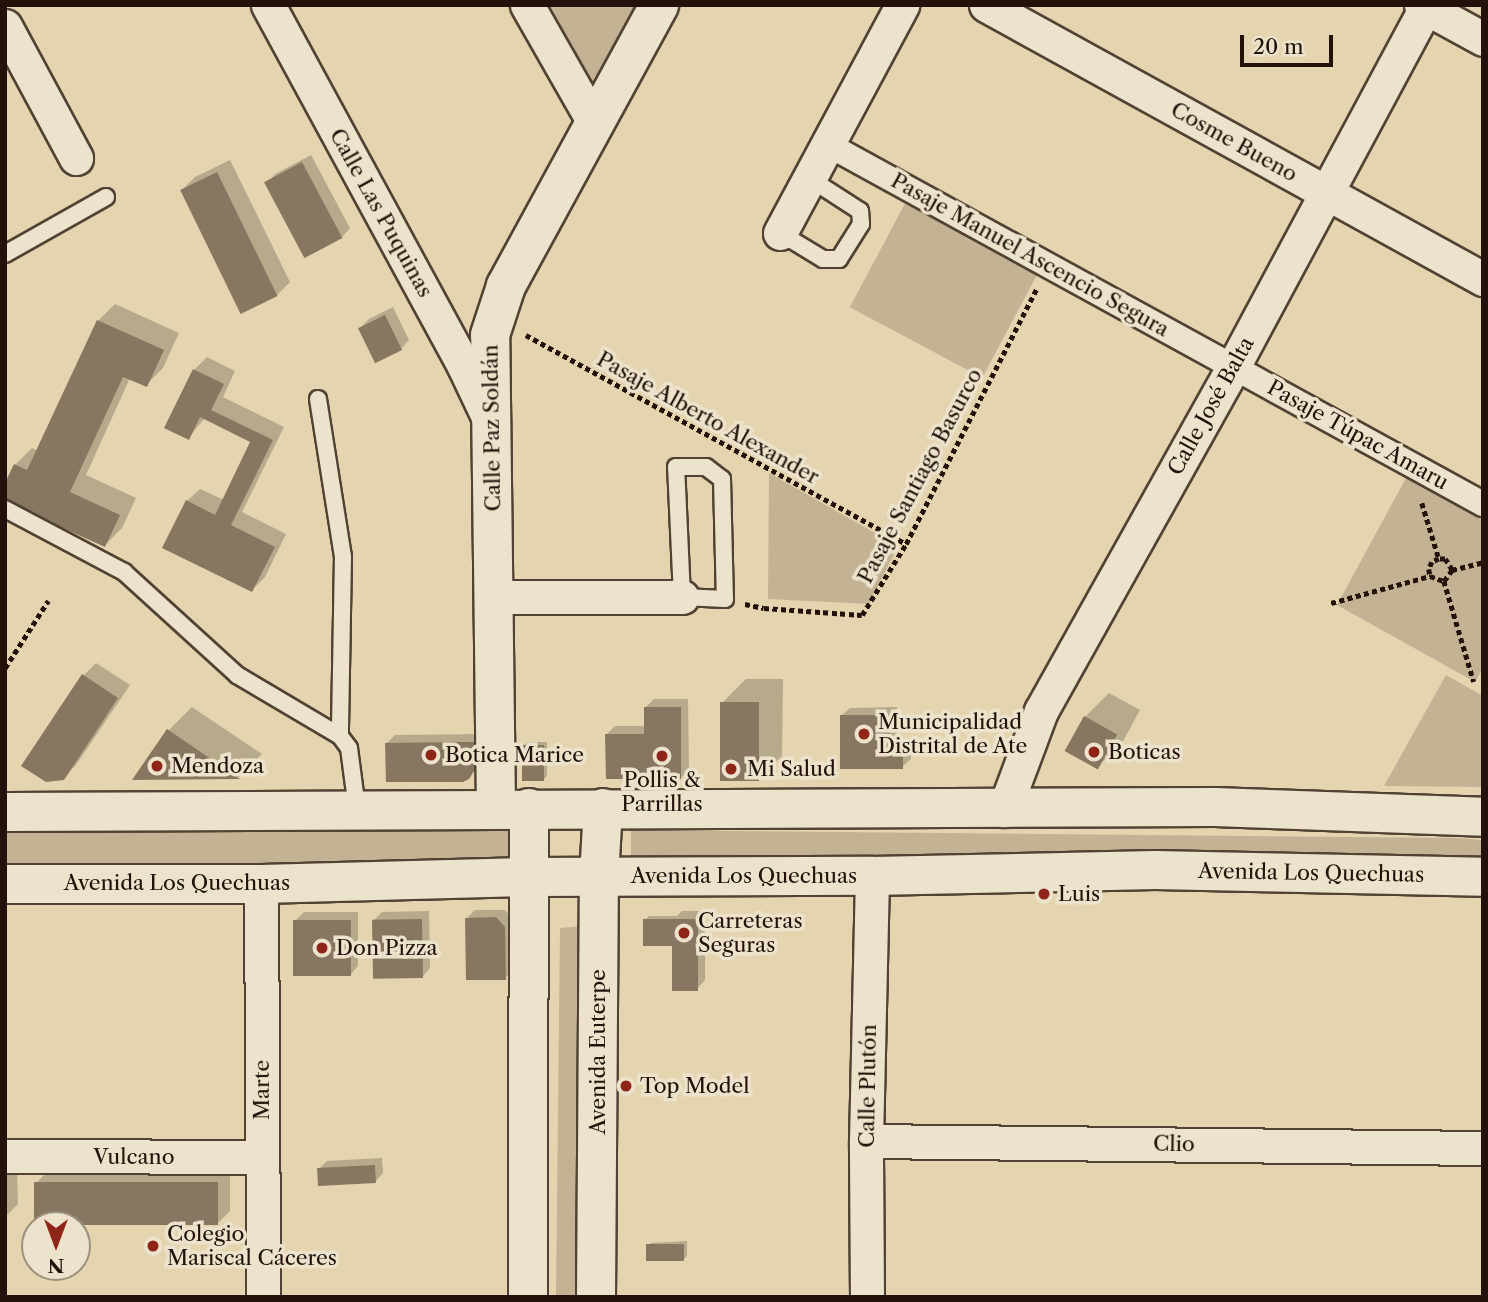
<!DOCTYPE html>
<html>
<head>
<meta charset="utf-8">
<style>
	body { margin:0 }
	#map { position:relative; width:1488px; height:1302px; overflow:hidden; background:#e4d4b0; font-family:"Libre Caslon Text",serif }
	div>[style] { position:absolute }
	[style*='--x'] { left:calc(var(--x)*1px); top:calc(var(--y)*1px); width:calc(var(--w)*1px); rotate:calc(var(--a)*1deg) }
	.green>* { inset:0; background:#c3b394; transform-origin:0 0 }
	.shadow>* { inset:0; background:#0003 }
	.building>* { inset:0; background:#877760; transform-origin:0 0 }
	.path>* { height:4.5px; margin-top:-2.25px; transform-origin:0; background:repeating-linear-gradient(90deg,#221209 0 5px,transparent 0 8.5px) }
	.roads { filter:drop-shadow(2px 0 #524233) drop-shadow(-2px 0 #524233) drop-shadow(0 2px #524233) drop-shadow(0 -2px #524233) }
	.service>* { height:16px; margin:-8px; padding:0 8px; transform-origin:8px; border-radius:8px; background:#ede3cc }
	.pedestrian>* { height:24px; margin:-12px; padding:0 12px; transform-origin:12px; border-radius:12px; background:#ede3cc }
	.minor>* { height:33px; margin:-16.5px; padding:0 16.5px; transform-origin:16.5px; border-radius:16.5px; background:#ede3cc }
	.tertiary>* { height:38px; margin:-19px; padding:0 19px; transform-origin:19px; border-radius:19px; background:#ede3cc }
	.secondary>* { height:38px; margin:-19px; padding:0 19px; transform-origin:19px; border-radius:19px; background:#ede3cc }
	.dots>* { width:19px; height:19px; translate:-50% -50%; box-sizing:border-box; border:4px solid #ede3cc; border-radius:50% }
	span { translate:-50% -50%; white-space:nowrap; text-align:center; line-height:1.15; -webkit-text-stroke:7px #ede3cc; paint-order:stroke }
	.street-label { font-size:21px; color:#221209 }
	.poi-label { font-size:21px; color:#221209 }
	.left { translate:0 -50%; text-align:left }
	.frame { position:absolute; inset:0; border:7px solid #221209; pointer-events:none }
	.north { position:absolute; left:21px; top:1211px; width:70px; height:70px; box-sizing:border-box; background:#ede3cc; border:2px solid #9c8f7e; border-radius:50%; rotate:180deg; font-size:19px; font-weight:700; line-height:28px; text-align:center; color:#221209 }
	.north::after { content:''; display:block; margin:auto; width:24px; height:32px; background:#8f2418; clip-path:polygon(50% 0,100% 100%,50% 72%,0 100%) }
	.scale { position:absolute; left:1240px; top:35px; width:93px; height:32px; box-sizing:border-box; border:4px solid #221209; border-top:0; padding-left:9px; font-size:21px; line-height:24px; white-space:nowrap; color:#221209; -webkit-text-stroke:5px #ede3cc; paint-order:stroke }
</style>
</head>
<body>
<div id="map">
	<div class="green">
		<div style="clip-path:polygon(540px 5px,647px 5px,596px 102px)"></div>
		<div style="left:909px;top:196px;width:150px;height:126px;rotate:28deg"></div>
		<div style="clip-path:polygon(1412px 467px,1483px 507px,1483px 668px,1475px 682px,1337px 605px)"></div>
		<div style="clip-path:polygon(769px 473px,898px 546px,869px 604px,768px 599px)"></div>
		<div style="clip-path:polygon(1446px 675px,1483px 696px,1483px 787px,1384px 786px)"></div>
		<div style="left:5px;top:827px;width:514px;height:39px"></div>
		<div style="clip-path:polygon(631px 830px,1457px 838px,1483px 840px,1483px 866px,631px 864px)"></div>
		<div style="clip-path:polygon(584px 926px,584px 1297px,556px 1297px,560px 928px)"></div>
	</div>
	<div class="shadow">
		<div style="clip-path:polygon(311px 155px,350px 228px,342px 237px,267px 183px,275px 174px)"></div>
		<div style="clip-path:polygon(230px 160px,290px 282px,277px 295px,242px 312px,182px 190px,195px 177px)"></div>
		<div style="clip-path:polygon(115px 304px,179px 333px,163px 368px,146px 385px,130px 378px,86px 475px,136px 498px,122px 528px,105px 545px,15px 465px,32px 448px,38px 451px,98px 321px)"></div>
		<div style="clip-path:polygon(393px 307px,409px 340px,401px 349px,360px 328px,369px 319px)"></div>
		<div style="clip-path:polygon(207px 357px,235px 371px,223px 397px,284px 427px,242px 512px,286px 534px,265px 577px,252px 590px,187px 501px,200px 489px,224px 500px,253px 442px,205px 418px,188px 438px,194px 370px)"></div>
		<div style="clip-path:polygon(96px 663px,130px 685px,76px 765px,63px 778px,83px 676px)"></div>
		<div style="clip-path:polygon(746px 679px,783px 679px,782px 756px,758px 780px,722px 703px)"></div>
		<div style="clip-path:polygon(1109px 693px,1140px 710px,1122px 743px,1098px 766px,1085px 717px)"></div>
		<div style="clip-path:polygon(654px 699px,688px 699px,689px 769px,681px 778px,607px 734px,615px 726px,645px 726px,645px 708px)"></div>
		<div style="clip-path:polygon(192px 707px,262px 754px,239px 777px,136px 779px,168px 731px)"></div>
		<div style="clip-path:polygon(897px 707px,897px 745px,910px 745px,911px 759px,902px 767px,841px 716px,850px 708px)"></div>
		<div style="clip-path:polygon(483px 734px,482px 764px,462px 780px,387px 743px,395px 735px)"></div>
		<div style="clip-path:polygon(527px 742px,547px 742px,547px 776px,543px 780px,524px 746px)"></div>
		<div style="clip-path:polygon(475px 910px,505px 910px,513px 919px,514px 970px,505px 978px,467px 918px)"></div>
		<div style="clip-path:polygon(429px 911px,430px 968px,422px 977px,373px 921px,382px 912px)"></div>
		<div style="clip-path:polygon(682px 911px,705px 911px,705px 980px,697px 989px,673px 944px,645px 920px,649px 916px,677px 916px)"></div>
		<div style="clip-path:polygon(304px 912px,358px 912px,358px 966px,350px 975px,295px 921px)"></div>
		<div style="clip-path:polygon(382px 1158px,383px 1173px,375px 1182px,319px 1169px,327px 1161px)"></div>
		<div style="clip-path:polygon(49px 1170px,230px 1170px,230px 1211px,217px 1224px,36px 1183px)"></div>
		<div style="clip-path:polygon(5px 1172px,17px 1172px,18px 1204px,5px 1217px)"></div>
		<div style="clip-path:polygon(687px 1241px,687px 1256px,683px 1260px,647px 1247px,651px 1243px)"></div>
	</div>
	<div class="building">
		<div style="left:302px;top:162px;width:86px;height:43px;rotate:62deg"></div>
		<div style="left:217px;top:172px;width:138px;height:41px;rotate:64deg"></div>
		<div style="left:385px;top:315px;width:39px;height:30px;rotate:64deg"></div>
		<div style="clip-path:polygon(97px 320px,164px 350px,147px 387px,123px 377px,70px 492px,120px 515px,105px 547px,5px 502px,5px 483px,14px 464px,27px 470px)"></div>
		<div style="clip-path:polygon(193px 369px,224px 384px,211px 410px,273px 440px,231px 525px,275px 547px,252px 592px,162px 548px,186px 500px,215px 515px,250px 442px,200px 417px,189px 440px,164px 428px)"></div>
		<div style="clip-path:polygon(82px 674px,118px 698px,64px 780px,46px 782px,21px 766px)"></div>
		<div style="left:720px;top:702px;width:39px;height:79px"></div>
		<div style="clip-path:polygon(644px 707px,681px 707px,681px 779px,606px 779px,605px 734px,644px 734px)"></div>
		<div style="clip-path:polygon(840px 715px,889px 715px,889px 752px,903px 752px,903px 769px,840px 769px)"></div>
		<div style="left:1084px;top:716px;width:38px;height:40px;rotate:29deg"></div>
		<div style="clip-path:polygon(167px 729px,240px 779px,132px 780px)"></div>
		<div style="clip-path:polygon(461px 742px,476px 742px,476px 768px,469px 779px,463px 782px,386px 782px,385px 743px)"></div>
		<div style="left:522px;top:745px;width:22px;height:36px"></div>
		<div style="clip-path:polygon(496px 917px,505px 927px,506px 980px,466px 980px,465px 918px)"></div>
		<div style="left:422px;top:919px;width:59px;height:50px;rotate:89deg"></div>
		<div style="clip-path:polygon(643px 919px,698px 919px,698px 991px,672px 991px,672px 946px,643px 946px)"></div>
		<div style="left:293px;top:920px;width:58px;height:56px"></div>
		<div style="left:375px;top:1165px;width:18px;height:58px;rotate:87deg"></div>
		<div style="left:34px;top:1182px;width:184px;height:43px"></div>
		<div style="left:684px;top:1244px;width:17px;height:38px;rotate:90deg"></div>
	</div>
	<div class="path">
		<div style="--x:526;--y:335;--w:434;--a:28.8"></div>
		<div style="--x:1422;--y:503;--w:59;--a:73.1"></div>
		<div style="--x:1452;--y:570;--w:13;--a:-122"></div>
		<div style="--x:1445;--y:559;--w:6;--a:180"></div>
		<div style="--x:1439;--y:559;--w:8;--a:157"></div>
		<div style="--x:1432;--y:562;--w:8;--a:113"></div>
		<div style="--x:1429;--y:569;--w:7;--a:82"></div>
		<div style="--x:1430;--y:576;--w:15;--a:20"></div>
		<div style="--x:1444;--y:581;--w:14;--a:-54"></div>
		<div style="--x:1452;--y:570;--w:32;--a:-14"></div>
		<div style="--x:1444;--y:581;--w:105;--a:73.5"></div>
		<div style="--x:1331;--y:603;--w:103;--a:-15.3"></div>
		<div style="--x:745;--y:604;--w:19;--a:12"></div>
		<div style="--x:764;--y:608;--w:98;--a:4.1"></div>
		<div style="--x:862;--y:615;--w:84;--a:-58.2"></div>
		<div style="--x:906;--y:544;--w:288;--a:-62.9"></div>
		<div style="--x:5;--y:668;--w:80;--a:-57.3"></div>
	</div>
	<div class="roads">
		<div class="service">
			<div style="--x:780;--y:233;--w:50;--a:31.2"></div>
			<div style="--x:823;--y:259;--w:16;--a:0"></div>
			<div style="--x:839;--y:259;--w:41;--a:-57.8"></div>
			<div style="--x:861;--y:224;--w:13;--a:-94"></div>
			<div style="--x:860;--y:211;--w:61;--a:-147.1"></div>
			<div style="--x:5;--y:254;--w:116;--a:-29.4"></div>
			<div style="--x:318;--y:399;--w:159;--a:81"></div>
			<div style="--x:343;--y:556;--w:180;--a:91"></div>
			<div style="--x:676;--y:467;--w:30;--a:0"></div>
			<div style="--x:706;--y:467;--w:20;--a:37"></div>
			<div style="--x:722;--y:479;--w:120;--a:88.6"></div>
			<div style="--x:725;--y:599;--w:43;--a:-177.3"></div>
			<div style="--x:682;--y:597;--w:130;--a:-92.6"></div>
			<div style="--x:5;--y:509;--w:135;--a:27.9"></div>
			<div style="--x:124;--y:572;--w:153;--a:42.3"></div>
			<div style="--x:237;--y:675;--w:120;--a:30.6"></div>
			<div style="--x:340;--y:736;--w:15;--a:53"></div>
			<div style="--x:349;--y:748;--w:62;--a:82.5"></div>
		</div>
		<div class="pedestrian">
			<div style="--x:827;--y:144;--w:748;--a:28.76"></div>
		</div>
		<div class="minor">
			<div style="--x:268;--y:5;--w:411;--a:61.5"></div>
			<div style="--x:464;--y:366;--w:61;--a:64.7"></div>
			<div style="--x:527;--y:5;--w:137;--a:60.3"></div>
			<div style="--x:986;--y:5;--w:568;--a:28.87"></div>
			<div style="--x:1421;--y:5;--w:71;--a:28.7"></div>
			<div style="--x:5;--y:26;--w:150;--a:61.7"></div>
			<div style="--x:780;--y:233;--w:259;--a:-61.8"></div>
			<div style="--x:493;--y:597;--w:189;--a:0"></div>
			<div style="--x:1004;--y:810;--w:106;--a:-69.5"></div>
			<div style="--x:1041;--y:711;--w:394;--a:-60.8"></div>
			<div style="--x:1233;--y:367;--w:411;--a:-61.8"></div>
			<div style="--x:261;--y:884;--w:413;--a:89.7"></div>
			<div style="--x:866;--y:1141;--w:617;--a:0.65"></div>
			<div style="--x:5;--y:1156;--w:257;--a:0.2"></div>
			<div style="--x:867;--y:1297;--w:156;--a:-90.4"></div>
			<div style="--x:866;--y:1141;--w:265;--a:-88.7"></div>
		</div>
		<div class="tertiary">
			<div style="--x:496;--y:808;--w:473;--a:-90.7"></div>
			<div style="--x:490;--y:335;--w:52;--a:-71.9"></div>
			<div style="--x:506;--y:286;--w:320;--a:-61.4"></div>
			<div style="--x:528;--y:1297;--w:489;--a:-89.9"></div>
			<div style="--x:596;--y:1297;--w:420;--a:-89.6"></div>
			<div style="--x:599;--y:877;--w:69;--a:-86.7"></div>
		</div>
		<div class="secondary">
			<div style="--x:5;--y:812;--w:1210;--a:-0.24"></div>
			<div style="--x:1215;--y:807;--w:268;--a:2.1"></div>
			<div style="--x:5;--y:884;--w:256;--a:0"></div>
			<div style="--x:261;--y:884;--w:267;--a:-1.5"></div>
			<div style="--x:528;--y:877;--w:344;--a:-0.2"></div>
			<div style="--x:872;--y:876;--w:283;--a:-1.2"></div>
			<div style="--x:1155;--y:870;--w:328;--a:1.2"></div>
		</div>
	</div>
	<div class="dots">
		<div style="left:864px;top:734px;background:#8f2418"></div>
		<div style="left:1094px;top:752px;background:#8f2418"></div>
		<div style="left:431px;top:755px;background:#8f2418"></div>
		<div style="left:662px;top:756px;background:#8f2418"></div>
		<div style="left:157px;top:766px;background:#8f2418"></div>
		<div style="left:731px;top:769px;background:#8f2418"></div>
		<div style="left:1044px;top:894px;background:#8f2418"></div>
		<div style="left:684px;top:933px;background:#8f2418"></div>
		<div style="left:322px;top:948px;background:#8f2418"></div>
		<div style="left:626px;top:1086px;background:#8f2418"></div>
		<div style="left:153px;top:1246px;background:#8f2418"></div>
	</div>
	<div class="street-label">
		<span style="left:1234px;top:142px;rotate:29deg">Cosme Bueno</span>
		<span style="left:381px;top:213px;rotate:61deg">Calle Las Puquinas</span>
		<span style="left:1030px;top:255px;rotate:29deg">Pasaje Manuel Ascencio Segura</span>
		<span style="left:1211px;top:406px;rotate:-61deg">Calle José Balta</span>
		<span style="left:708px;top:418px;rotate:29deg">Pasaje Alberto Alexander</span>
		<span style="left:492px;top:428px;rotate:-91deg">Calle Paz Soldán</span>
		<span style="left:1358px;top:435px;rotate:29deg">Pasaje Túpac Amaru</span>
		<span style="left:920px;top:476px;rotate:-62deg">Pasaje Santiago Basurco</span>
		<span style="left:1311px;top:873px;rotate:1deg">Avenida Los Quechuas</span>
		<span style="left:744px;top:876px">Avenida Los Quechuas</span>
		<span style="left:177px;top:883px">Avenida Los Quechuas</span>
		<span style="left:598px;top:1052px;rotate:-90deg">Avenida Euterpe</span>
		<span style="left:868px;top:1086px;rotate:-89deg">Calle Plutón</span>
		<span style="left:262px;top:1090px;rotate:-90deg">Marte</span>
		<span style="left:1174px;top:1144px;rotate:1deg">Clio</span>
		<span style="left:134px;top:1157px">Vulcano</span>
	</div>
	<div class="poi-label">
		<span class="left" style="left:878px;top:734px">Municipalidad<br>Distrital de Ate</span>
		<span class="left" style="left:1108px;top:752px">Boticas</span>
		<span class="left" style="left:445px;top:755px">Botica Marice</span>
		<span class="left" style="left:171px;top:766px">Mendoza</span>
		<span class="left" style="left:747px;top:769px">Mi Salud</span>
		<span style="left:662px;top:792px">Pollis &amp;<br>Parrillas</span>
		<span class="left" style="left:1058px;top:894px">Luis</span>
		<span class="left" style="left:698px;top:933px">Carreteras<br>Seguras</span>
		<span class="left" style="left:336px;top:948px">Don Pizza</span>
		<span class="left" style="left:640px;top:1086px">Top Model</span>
		<span class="left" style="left:167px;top:1246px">Colegio<br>Mariscal Cáceres</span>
	</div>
	<div class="frame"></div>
	<div class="north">N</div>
	<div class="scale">20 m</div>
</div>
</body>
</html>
